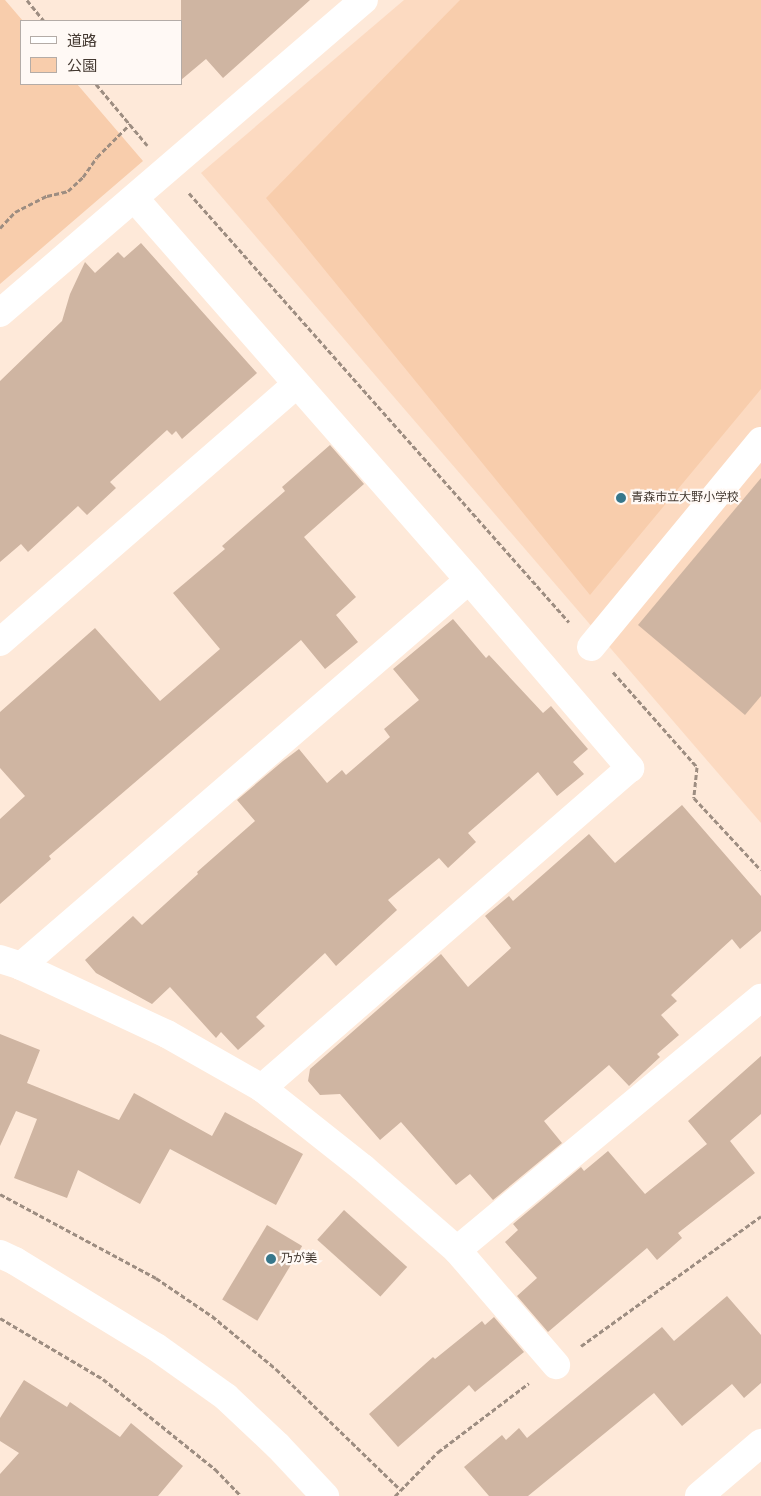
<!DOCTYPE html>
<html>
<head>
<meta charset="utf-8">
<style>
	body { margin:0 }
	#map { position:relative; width:761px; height:1496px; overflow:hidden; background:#fee9d9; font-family:Helvetica,"Noto Sans JP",sans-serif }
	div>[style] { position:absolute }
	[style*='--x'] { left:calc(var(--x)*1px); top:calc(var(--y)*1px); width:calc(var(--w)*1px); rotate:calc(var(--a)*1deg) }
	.built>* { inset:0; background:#fcdac1 }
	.green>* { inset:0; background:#f8cdac }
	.building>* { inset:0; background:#cfb5a2; transform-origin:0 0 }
	.path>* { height:3px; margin-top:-1.5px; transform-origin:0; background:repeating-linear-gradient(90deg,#9d8d81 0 5px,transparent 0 7.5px) }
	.minor>* { height:28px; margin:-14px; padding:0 14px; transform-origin:14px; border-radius:14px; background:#fff }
	.dots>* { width:14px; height:14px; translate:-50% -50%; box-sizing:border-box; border:2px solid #fff9f5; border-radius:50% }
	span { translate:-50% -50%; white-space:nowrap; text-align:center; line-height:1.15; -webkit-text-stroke:4.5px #fff9f5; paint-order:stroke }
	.poi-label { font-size:12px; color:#443931 }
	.left { translate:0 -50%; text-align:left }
	.legend { position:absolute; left:20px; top:20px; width:162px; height:65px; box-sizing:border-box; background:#fff9f5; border:1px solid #b4aca7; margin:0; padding:6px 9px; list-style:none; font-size:15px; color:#443931 }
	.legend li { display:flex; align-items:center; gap:10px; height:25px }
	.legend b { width:25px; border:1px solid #b4aca7 }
</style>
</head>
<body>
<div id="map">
	<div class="built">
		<div style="clip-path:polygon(404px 0,761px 0,761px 823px,201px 173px)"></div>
	</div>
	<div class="green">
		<div style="clip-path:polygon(0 0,5px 0,23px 21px,21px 84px,77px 84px,143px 161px,0 284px)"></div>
		<div style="clip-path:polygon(460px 0,761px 0,761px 389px,590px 595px,266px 198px)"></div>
	</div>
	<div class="building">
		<div style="clip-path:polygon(181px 0,310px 0,223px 78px,206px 59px,181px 80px)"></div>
		<div style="clip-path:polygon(141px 243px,257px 373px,182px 439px,176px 431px,172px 435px,167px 430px,110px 482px,116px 488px,87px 515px,78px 506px,28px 552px,21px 544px,0 562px,0 381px,62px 321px,70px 294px,85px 262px,95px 273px,118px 252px,124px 258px)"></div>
		<div style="clip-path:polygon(330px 445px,364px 484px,304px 537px,356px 597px,336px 615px,358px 642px,325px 669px,301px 640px,49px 856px,51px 859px,0 904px,0 819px,25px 796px,0 768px,0 712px,95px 628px,160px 701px,220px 649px,173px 593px,225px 549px,222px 546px,285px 491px,282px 487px)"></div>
		<div style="clip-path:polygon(761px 478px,761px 696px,745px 715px,638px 625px)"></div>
		<div style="clip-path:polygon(453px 619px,486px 658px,489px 655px,543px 713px,551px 706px,588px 749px,573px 762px,584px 774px,557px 796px,538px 772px,468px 833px,476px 842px,448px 868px,439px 858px,388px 900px,397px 910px,336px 966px,325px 953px,256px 1017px,265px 1026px,238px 1050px,221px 1032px,216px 1038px,170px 987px,152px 1004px,96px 973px,85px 960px,133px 916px,142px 925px,198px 874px,197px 872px,255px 821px,237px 800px,283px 761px,299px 749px,327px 783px,342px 770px,346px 775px,390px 737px,384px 729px,419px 700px,393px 669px)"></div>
		<div style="clip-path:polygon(682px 805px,761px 896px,761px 931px,740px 949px,732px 939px,671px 995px,677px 1001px,661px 1015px,679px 1035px,657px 1054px,660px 1057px,629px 1086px,609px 1065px,544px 1121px,562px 1143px,493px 1200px,470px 1174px,456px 1185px,401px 1122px,380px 1140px,340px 1094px,320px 1095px,308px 1081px,310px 1069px,441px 954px,468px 987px,511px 948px,485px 916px,509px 896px,513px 901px,589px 834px,615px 863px)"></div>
		<div style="clip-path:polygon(0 1034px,40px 1050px,27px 1083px,119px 1120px,134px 1093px,212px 1136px,225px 1112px,303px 1154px,276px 1205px,170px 1149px,140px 1204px,78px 1170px,67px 1198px,14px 1178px,37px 1119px,16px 1111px,0 1146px)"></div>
		<div style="clip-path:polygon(761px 1056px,761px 1114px,730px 1141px,755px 1173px,678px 1233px,682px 1238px,657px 1260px,647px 1248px,548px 1332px,517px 1296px,537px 1278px,505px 1242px,518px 1230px,513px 1224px,581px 1167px,584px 1171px,608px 1151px,645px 1194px,707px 1144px,688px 1121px)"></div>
		<div style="left:344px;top:1210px;width:85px;height:40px;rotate:42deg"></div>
		<div style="left:267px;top:1225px;width:41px;height:87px;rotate:31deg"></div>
		<div style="clip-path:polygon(727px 1296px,761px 1335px,761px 1383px,744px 1398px,732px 1384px,682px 1426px,654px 1393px,528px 1496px,489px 1496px,464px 1467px,502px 1435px,506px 1440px,519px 1428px,527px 1438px,662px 1327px,674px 1341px)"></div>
		<div style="clip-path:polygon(494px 1317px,524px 1352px,475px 1392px,469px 1385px,398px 1447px,369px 1414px,433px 1357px,435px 1359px,482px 1321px,485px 1325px)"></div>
		<div style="clip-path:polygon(24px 1380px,67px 1407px,70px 1402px,120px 1437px,131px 1423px,183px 1466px,158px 1496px,0 1496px,0 1474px,19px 1453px,0 1441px,0 1418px)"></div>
	</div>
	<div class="path">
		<div style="--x:27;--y:0;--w:27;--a:51"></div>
		<div style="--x:96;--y:84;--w:80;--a:50.1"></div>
		<div style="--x:189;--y:193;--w:573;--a:48.47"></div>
		<div style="--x:0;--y:228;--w:22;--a:-47"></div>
		<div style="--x:15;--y:212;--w:36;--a:-27"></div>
		<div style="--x:47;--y:196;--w:22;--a:-13"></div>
		<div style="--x:68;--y:191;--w:21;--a:-43"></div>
		<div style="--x:83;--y:177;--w:24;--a:-55"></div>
		<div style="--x:97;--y:157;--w:47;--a:-45"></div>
		<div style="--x:613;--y:672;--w:127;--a:48.5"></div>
		<div style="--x:697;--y:767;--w:31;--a:96"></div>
		<div style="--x:694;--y:798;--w:98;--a:47.1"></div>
		<div style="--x:0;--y:1194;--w:177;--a:28.3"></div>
		<div style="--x:156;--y:1278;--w:68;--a:34.2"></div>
		<div style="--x:212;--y:1316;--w:83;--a:39.6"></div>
		<div style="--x:276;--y:1369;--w:174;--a:44.1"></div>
		<div style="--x:0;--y:1318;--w:120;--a:30.6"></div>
		<div style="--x:103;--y:1379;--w:144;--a:38.8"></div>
		<div style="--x:215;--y:1469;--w:37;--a:46"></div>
		<div style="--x:581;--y:1346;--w:222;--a:-35.8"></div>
		<div style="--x:395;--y:1496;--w:62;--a:-45.7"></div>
		<div style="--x:438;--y:1452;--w:114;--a:-37.2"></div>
	</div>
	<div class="minor">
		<div style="--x:135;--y:199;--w:507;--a:48.76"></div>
		<div style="--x:469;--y:580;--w:248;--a:49.4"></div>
		<div style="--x:630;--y:768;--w:488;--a:139"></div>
		<div style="--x:0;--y:313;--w:480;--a:-40.7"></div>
		<div style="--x:0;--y:642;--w:393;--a:-41"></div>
		<div style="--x:591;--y:647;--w:267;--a:-50.5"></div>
		<div style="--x:0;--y:959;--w:22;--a:18"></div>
		<div style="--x:21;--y:966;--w:161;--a:25"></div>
		<div style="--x:167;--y:1034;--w:109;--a:29.6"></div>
		<div style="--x:262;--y:1088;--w:129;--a:38.4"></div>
		<div style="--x:363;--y:1168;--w:125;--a:41.1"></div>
		<div style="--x:457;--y:1250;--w:152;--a:49.3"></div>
		<div style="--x:21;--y:966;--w:591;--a:-40.75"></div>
		<div style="--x:457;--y:1250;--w:395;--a:-39.7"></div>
		<div style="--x:0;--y:1254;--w:17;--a:25"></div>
		<div style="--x:15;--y:1261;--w:165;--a:31.4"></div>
		<div style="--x:156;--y:1347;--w:86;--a:35.5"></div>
		<div style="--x:226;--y:1397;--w:71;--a:43.3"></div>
		<div style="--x:278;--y:1446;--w:69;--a:46.8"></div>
		<div style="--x:699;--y:1496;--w:82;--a:-40.5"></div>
	</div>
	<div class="dots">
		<div style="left:621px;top:498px;background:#37778b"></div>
		<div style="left:271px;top:1259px;background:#37778b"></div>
	</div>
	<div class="poi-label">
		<span class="left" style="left:631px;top:498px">青森市立大野小学校</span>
		<span class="left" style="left:281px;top:1259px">乃が美</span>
	</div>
	<ul class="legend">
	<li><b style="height:6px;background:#fff"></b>道路</li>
	<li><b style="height:14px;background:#f8cdac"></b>公園</li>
	</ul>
</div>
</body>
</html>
